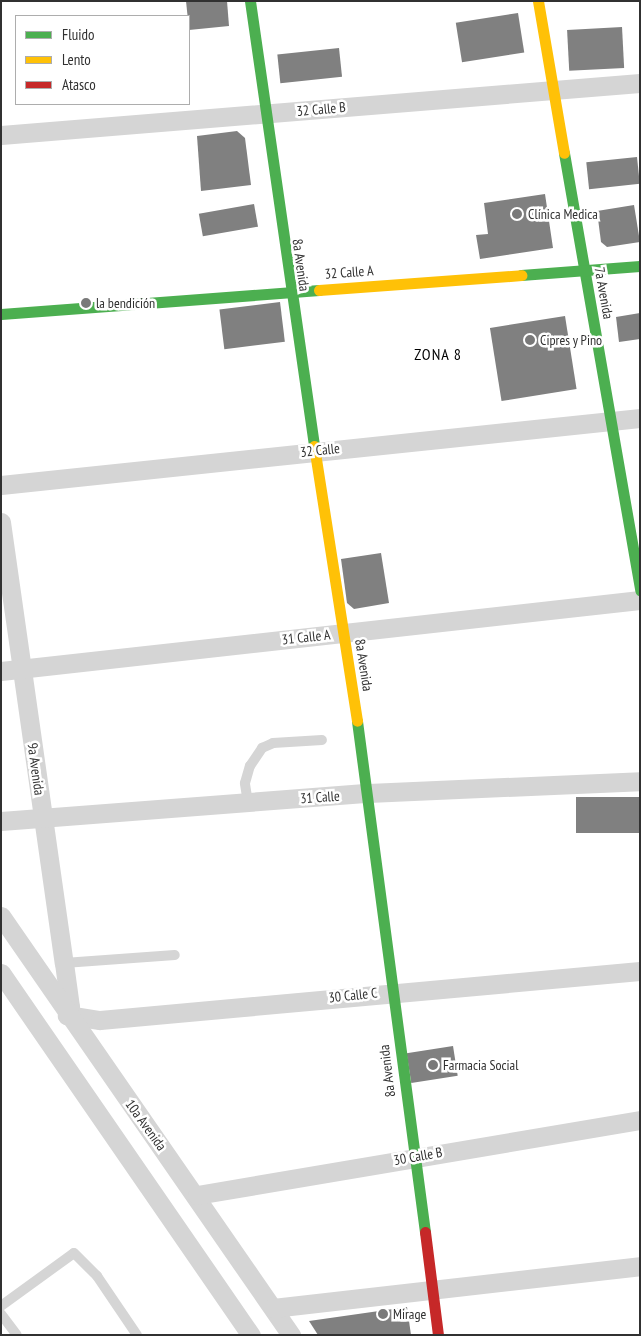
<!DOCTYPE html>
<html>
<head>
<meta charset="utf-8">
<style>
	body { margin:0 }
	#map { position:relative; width:641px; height:1336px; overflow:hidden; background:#fff; font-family:"PT Sans Narrow",sans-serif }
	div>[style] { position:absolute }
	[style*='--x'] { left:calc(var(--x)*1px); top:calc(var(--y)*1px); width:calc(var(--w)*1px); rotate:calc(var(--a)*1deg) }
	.building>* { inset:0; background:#808080; transform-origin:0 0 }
	.lane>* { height:10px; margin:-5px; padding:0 5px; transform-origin:5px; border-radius:5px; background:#d5d5d5 }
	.street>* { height:19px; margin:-9.5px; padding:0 9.5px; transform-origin:9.5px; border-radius:9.5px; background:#d5d5d5 }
	.fast>* { height:11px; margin:-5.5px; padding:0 5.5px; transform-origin:5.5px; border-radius:5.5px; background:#4caf50 }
	.slow>* { height:11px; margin:-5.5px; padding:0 5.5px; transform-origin:5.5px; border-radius:5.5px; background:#ffc107 }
	.jam>* { height:11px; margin:-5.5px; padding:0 5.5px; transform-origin:5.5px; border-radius:5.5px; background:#c62828 }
	.dots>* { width:14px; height:14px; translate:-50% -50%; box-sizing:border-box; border:2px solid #fff; border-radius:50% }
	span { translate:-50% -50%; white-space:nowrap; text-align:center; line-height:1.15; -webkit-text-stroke:5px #fff; paint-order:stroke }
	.street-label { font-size:14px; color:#313131 }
	.poi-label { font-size:14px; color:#313131 }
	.left { translate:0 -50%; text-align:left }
	.quarter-label { font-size:16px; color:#000; letter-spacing:1px }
	.frame { position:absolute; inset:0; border:2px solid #313131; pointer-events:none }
	.legend { position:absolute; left:15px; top:15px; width:175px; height:90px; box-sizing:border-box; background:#fff; border:1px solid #adadad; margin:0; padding:6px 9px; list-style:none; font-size:15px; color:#313131 }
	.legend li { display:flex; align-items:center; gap:10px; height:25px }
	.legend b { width:25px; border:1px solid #adadad }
</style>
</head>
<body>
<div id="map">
	<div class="building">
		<div style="clip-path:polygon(186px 1px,227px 1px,229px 26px,189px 30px)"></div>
		<div style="left:518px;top:13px;width:40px;height:63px;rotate:81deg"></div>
		<div style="left:622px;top:27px;width:41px;height:55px;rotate:87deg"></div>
		<div style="left:339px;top:48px;width:29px;height:62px;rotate:84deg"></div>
		<div style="clip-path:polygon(237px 131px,245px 138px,251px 185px,201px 191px,197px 136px)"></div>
		<div style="left:637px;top:157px;width:27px;height:51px;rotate:84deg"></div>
		<div style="clip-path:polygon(545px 194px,553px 248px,480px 259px,476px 235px,488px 234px,484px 203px)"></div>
		<div style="left:254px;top:204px;width:23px;height:56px;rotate:80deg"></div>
		<div style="clip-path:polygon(634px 205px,640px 242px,607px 247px,601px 242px,597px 211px)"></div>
		<div style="left:280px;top:302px;width:40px;height:61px;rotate:83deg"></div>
		<div style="clip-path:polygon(640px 313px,640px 339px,619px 342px,616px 317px)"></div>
		<div style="left:565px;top:316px;width:74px;height:76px;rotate:81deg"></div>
		<div style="clip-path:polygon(381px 553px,389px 603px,354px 609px,347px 603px,341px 559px)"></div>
		<div style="left:640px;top:797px;width:36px;height:64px;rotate:90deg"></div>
		<div style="left:453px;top:1046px;width:30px;height:47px;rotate:81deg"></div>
		<div style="clip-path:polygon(407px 1307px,411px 1335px,318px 1335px,309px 1321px)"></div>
	</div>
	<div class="lane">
		<div style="--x:248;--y:803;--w:20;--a:-99"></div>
		<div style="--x:245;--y:783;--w:18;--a:-74"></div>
		<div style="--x:250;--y:766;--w:22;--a:-56"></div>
		<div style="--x:262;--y:748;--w:12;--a:-24"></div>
		<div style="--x:273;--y:743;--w:49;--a:-3.5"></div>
		<div style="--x:64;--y:963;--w:111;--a:-4.1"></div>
		<div style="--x:1;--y:1306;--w:90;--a:-36"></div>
		<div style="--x:74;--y:1253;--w:33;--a:45"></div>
		<div style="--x:97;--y:1276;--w:71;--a:55.9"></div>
		<div style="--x:1;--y:1314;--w:26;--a:53"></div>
	</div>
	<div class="street">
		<div style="--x:1;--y:135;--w:641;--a:-4.65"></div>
		<div style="--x:1;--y:485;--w:643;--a:-5.99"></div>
		<div style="--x:1;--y:522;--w:445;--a:81.9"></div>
		<div style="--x:64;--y:963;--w:44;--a:82.2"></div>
		<div style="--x:70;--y:1007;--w:9;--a:111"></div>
		<div style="--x:67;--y:1015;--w:33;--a:9"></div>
		<div style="--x:100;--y:1020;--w:542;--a:-5.18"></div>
		<div style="--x:1;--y:671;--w:643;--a:-6.34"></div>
		<div style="--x:1;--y:821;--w:368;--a:-4.4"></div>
		<div style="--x:368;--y:793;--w:272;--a:-2.5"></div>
		<div style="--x:1;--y:916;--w:510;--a:55.31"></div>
		<div style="--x:1;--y:973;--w:440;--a:55.4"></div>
		<div style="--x:197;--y:1195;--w:449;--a:-9.6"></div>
		<div style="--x:273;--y:1308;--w:369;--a:-6.5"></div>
	</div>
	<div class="fast">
		<div style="--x:250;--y:1;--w:450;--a:81.8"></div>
		<div style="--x:564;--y:153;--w:444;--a:80.1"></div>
		<div style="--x:521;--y:275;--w:119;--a:-4.3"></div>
		<div style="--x:1;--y:314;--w:319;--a:-4.3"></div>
		<div style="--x:357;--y:721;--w:516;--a:82.42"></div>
	</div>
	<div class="slow">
		<div style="--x:538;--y:1;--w:154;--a:80.3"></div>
		<div style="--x:319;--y:290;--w:203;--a:-4.2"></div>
		<div style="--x:314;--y:446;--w:278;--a:81.1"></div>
	</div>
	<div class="jam">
		<div style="--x:425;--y:1232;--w:104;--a:82.8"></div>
	</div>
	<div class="dots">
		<div style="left:517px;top:214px;background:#797979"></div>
		<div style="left:86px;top:303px;background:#797979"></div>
		<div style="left:530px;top:340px;background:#797979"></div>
		<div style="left:433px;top:1065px;background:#797979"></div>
		<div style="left:383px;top:1314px;background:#797979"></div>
	</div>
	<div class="street-label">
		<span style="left:321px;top:109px;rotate:-5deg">32 Calle B</span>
		<span style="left:301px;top:265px;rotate:82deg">8a Avenida</span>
		<span style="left:349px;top:272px;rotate:-4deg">32 Calle A</span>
		<span style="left:604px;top:293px;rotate:80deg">7a Avenida</span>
		<span style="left:320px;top:450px;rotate:-6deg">32 Calle</span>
		<span style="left:306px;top:637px;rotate:-6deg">31 Calle A</span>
		<span style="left:364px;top:665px;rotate:81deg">8a Avenida</span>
		<span style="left:36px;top:769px;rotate:82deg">9a Avenida</span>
		<span style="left:320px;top:797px;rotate:-4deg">31 Calle</span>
		<span style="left:353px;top:995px;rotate:-6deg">30 Calle C</span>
		<span style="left:387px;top:1071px;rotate:-97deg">8a Avenida</span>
		<span style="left:146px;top:1125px;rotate:54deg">10a Avenida</span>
		<span style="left:418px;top:1156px;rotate:-10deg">30 Calle B</span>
	</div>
	<div class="poi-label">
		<span class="left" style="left:528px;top:214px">Clínica Medica</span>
		<span class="left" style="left:96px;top:303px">la bendición</span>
		<span class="left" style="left:540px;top:340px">Cipres y Pino</span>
		<span class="left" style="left:443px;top:1065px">Farmacia Social</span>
		<span class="left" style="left:393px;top:1314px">Mirage</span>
	</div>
	<div class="quarter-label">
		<span style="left:438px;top:354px">ZONA 8</span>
	</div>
	<div class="frame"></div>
	<ul class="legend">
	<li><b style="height:6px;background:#4caf50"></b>Fluido</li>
	<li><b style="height:6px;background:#ffc107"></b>Lento</li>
	<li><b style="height:6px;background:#c62828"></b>Atasco</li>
	</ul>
</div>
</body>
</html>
